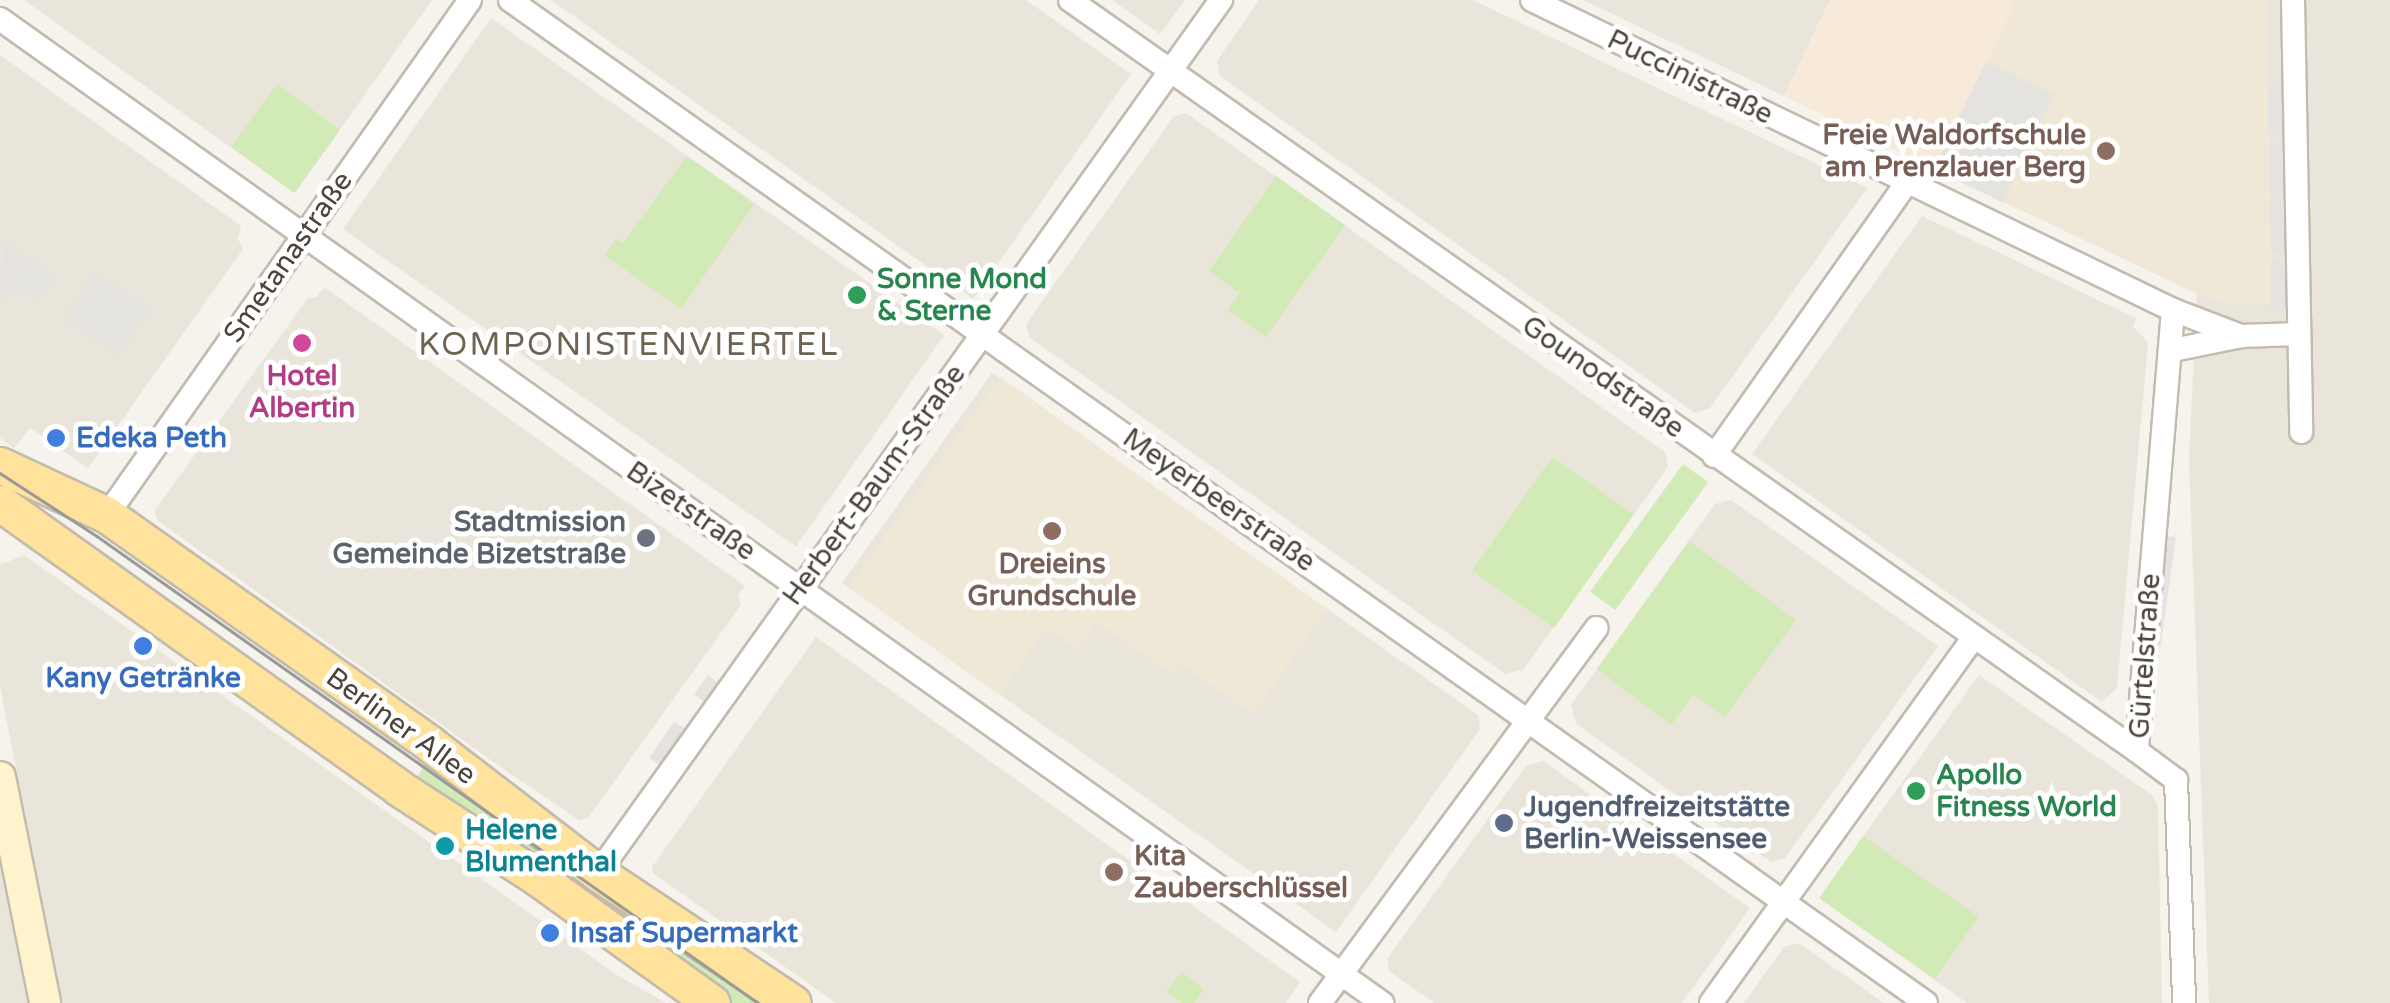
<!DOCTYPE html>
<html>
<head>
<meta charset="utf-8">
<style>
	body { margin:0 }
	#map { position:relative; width:2390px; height:1003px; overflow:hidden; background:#f6f3ec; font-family:"Varela Round",sans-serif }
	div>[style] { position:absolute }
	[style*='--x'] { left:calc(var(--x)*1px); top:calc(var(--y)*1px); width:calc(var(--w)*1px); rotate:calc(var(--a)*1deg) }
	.residential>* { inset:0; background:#eae5da; transform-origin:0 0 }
	.commercial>* { inset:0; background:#f7ead8 }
	.education>* { inset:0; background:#efe8d6 }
	.green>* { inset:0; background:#d2eab5; transform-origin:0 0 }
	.parking>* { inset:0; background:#e5e3e0; transform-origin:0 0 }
	.roads { filter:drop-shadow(2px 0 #c2bbae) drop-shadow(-2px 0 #c2bbae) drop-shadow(0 2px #c2bbae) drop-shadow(0 -2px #c2bbae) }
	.street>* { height:22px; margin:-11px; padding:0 11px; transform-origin:11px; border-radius:11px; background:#fff }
	.secondary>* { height:30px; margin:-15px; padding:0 15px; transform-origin:15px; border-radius:15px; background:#fff3cd }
	.primary>* { height:35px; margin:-17.5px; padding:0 17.5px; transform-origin:17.5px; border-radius:17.5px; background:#ffe39c }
	.tram>* { height:2.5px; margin:-1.25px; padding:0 1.25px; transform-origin:1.25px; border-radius:1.25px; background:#9a9a9a }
	.dots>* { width:28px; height:28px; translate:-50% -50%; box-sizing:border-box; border:5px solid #fff; border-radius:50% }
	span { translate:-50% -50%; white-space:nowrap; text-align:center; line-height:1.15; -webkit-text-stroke:10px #fff; paint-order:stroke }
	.street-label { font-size:28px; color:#4b4439 }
	.education-label { font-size:28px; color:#785e54; font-weight:700 }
	.right { translate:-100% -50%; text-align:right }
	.left { translate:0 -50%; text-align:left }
	.leisure-label { font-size:28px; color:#27864d; font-weight:700 }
	.hotel-label { font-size:28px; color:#b23c85; font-weight:700 }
	.shop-label { font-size:28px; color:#366cbe; font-weight:700 }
	.worship-label { font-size:28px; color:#5b616d; font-weight:700 }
	.service-label { font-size:28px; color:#4e5e75; font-weight:700 }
	.culture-label { font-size:28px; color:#0d838f; font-weight:700 }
	.quarter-label { font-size:32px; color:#6e6250; letter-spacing:2.5px }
</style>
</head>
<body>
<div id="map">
	<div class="residential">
		<div style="clip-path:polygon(24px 0,432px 0,295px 193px)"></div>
		<div style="clip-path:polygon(551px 0,1026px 0,1131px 74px,973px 299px)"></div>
		<div style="clip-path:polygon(1112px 0,1185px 0,1160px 34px)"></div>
		<div style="clip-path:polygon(1259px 0,1473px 0,1867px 188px,1710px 408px,1695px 413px,1220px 76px,1217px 61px)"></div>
		<div style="clip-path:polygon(1583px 0,1830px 0,1784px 96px)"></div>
		<div style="clip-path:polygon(2266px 0,2390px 0,2390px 1003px,2209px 1003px,2189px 459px,2197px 294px,2227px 303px,2272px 302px)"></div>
		<div style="left:491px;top:18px;width:553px;height:258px;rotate:35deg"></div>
		<div style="clip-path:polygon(0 55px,241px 226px,238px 239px,243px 249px,88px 468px,30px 428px,14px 448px,0 438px)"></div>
		<div style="clip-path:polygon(1186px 113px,1665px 452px,1668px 467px,1523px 670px,1505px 674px,1029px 337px,1026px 324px,1174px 116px)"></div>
		<div style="clip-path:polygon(1922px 216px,2136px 318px,2133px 327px,2148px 342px,2117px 688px,2102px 702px,1752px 454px)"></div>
		<div style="clip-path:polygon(324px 287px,745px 586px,738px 596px,741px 605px,588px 818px,579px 820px,503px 769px,157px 520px,155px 510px,308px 298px,317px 297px)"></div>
		<div style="clip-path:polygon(992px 373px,1478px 715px,1480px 729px,1336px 932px,842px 583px)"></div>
		<div style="clip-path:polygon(1731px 500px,1938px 646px,1785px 858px,1771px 862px,1576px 724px,1571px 705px,1715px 504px)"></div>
		<div style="clip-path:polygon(24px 555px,617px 975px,666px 1003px,62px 1003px,53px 982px,57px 979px,0 686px,0 565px)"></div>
		<div style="clip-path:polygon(816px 637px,1300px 982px,1286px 1003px,836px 1003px,653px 873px,652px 867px)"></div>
		<div style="clip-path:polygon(1979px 675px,2152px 795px,2158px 807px,2162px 1003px,1967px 1003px,1819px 898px)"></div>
		<div style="clip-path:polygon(1543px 761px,1750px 908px,1682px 1003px,1434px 1003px,1389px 971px,1387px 959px,1526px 766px)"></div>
		<div style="clip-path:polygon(0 843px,5px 878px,30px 1003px,0 1003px)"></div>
		<div style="clip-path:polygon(1799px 943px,1884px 1003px,1744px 1003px,1784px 947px)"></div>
	</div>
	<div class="commercial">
		<div style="clip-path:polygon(1830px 0,2016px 0,1935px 169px,1784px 96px)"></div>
	</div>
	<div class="education">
		<div style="clip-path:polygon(2016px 0,2266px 0,2272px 303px,2227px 303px,2197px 294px,1935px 169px)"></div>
		<div style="clip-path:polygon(1000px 377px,1327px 609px,1253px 714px,1179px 663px,1171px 674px,1097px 622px,1077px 649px,1047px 627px,999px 695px,848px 587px)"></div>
	</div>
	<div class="green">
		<div style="left:277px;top:84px;width:78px;height:78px;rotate:36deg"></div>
		<div style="clip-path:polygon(687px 156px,754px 204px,681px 309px,604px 255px,616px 239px,623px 243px)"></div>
		<div style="clip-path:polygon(1276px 176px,1345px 225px,1266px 337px,1227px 310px,1240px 293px,1209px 271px)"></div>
		<div style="left:1552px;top:457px;width:100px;height:139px;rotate:35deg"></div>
		<div style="left:1683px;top:464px;width:31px;height:158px;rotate:36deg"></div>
		<div style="clip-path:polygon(1689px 541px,1796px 620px,1725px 717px,1693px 695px,1671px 725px,1597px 669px)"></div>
		<div style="clip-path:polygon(431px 756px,777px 1003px,726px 1003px,411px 785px)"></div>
		<div style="left:1863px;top:836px;width:141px;height:76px;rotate:35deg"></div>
		<div style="clip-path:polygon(1181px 972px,1204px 989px,1194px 1003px,1182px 1003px,1167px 992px)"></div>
	</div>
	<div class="parking">
		<div style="left:1986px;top:62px;width:76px;height:119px;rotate:26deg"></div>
		<div style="left:2268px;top:87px;width:18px;height:47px"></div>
		<div style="left:2269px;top:144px;width:18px;height:49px"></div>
		<div style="left:2289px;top:202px;width:49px;height:19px;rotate:89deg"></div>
		<div style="clip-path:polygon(4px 242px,53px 277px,37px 300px,17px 286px,7px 300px,0 295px)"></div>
		<div style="left:2271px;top:260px;width:19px;height:50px"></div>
		<div style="left:95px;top:273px;width:65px;height:55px;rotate:34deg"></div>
		<div style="left:2162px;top:535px;width:14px;height:128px;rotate:8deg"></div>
		<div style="clip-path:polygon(708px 675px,719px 684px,707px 702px,711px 706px,661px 766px,649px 758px,674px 722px,687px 730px,706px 703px,694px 694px)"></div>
	</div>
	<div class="roads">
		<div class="street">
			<div style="--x:510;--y:0;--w:1735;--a:35.31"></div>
			<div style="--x:1070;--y:0;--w:1305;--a:35.14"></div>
			<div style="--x:1532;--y:0;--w:712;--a:25.81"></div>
			<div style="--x:2173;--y:310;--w:73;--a:20.9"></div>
			<div style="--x:2293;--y:0;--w:432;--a:88.9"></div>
			<div style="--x:0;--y:19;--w:1697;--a:35.45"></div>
			<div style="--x:2173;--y:310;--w:442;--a:94.7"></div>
			<div style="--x:2137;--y:751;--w:49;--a:36.6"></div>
			<div style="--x:2176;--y:780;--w:223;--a:87.9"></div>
			<div style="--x:2173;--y:350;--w:69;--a:-11.6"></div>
			<div style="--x:2241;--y:336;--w:57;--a:-2"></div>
			<div style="--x:1714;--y:456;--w:335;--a:-54.8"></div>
			<div style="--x:107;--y:515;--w:630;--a:-54.82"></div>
			<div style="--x:598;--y:873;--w:1073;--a:-54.49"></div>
			<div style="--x:1320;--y:1003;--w:466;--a:-53.6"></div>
			<div style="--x:1711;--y:1003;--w:448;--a:-54.3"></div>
		</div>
		<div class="secondary">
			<div style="--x:0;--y:777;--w:230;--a:78.7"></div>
		</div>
		<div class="primary">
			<div style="--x:0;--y:465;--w:118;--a:25"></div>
			<div style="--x:107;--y:515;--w:396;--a:35.3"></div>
			<div style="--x:430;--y:744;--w:212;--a:37.5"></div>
			<div style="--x:598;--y:873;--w:234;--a:33.7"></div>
			<div style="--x:0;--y:503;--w:490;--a:35.5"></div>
			<div style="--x:399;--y:788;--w:166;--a:32.9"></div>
			<div style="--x:538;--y:878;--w:214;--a:35.7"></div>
		</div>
	</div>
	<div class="tram">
		<div style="--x:0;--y:473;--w:116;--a:33"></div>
		<div style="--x:97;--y:536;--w:809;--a:35.24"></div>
	</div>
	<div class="dots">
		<div style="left:2106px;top:151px;background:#8d6e63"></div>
		<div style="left:857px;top:295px;background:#2e9e5b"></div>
		<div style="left:302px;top:343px;background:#d1479c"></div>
		<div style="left:56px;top:438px;background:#3f7fe0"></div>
		<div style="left:1052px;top:531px;background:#8d6e63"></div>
		<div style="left:646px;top:538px;background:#6b7280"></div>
		<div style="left:143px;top:646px;background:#3f7fe0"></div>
		<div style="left:1916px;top:791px;background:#2e9e5b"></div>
		<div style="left:1504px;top:823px;background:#5c6f8a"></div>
		<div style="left:445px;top:846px;background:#0f9aa8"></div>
		<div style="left:1114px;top:872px;background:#8d6e63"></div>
		<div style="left:550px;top:933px;background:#3f7fe0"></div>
	</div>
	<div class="street-label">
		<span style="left:1690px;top:77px;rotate:26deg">Puccinistraße</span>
		<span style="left:288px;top:257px;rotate:-55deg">Smetanastraße</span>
		<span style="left:1603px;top:377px;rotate:35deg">Gounodstraße</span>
		<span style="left:874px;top:485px;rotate:-54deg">Herbert-Baum-Straße</span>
		<span style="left:1219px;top:500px;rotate:35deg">Meyerbeerstraße</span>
		<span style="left:691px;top:511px;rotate:35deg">Bizetstraße</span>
		<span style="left:2145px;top:656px;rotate:-86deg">Gürtelstraße</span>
		<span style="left:401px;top:726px;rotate:36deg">Berliner Allee</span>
	</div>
	<div class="education-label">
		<span class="right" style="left:2086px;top:151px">Freie Waldorfschule<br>am Prenzlauer Berg</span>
		<span style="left:1052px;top:580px">Dreieins<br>Grundschule</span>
		<span class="left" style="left:1134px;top:872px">Kita<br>Zauberschlüssel</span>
	</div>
	<div class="leisure-label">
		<span class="left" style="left:877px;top:295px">Sonne Mond<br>&amp; Sterne</span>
		<span class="left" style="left:1936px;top:791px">Apollo<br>Fitness World</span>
	</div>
	<div class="hotel-label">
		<span style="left:302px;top:392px">Hotel<br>Albertin</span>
	</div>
	<div class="shop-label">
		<span class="left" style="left:76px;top:438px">Edeka Peth</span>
		<span style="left:143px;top:678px">Kany Getränke</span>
		<span class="left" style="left:570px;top:933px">Insaf Supermarkt</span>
	</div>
	<div class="worship-label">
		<span class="right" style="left:626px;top:538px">Stadtmission<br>Gemeinde Bizetstraße</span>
	</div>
	<div class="service-label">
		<span class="left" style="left:1524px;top:823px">Jugendfreizeitstätte<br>Berlin-Weissensee</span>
	</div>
	<div class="culture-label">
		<span class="left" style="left:465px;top:846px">Helene<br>Blumenthal</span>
	</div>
	<div class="quarter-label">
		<span style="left:629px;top:345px">KOMPONISTENVIERTEL</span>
	</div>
</div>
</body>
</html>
